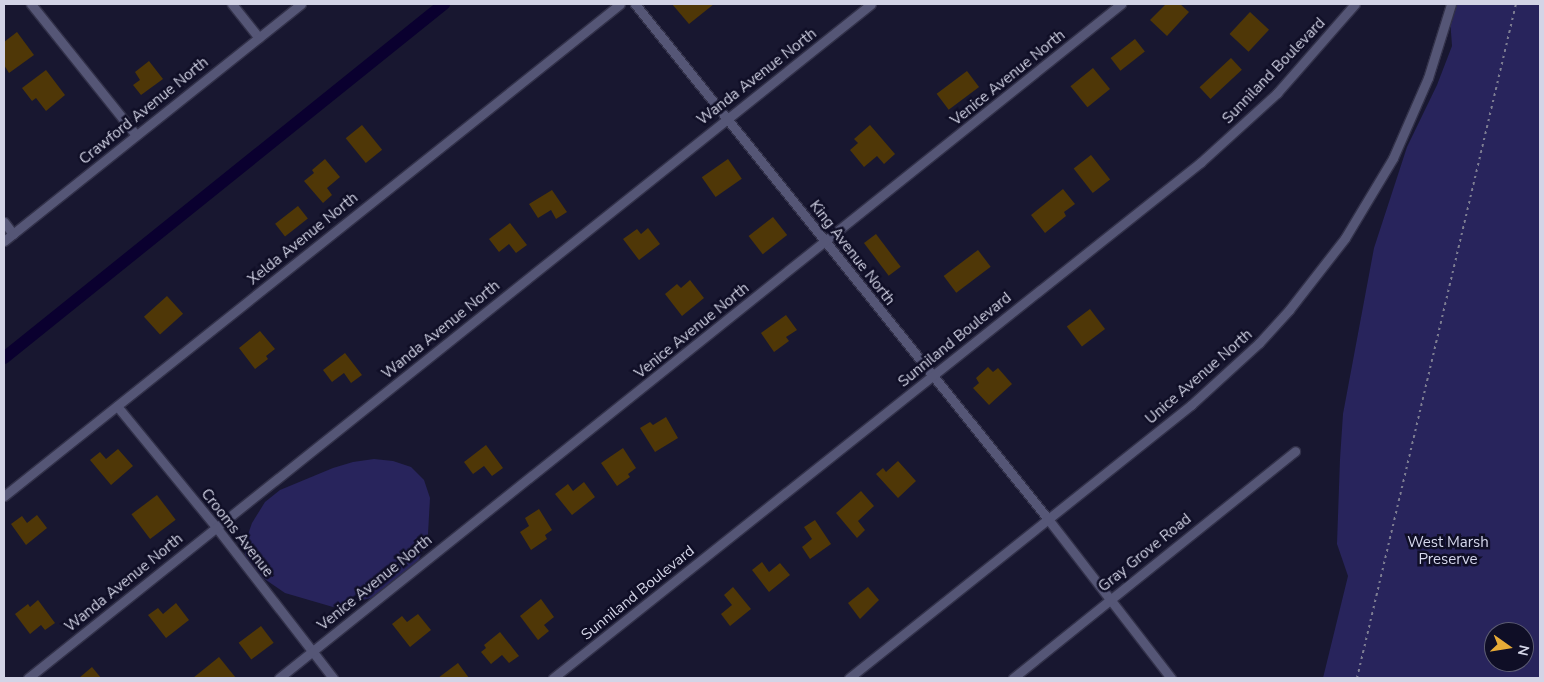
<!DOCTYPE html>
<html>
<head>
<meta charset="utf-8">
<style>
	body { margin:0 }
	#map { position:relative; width:1544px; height:682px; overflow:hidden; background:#181730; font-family:"Nunito Sans",sans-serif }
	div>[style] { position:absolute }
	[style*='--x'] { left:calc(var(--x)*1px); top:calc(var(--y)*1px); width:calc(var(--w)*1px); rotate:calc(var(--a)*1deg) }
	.green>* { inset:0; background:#28245c }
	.canal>* { height:12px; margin:-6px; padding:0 6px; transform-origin:6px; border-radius:6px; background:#0a002f }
	.building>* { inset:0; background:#4f3707; transform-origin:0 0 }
	.path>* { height:2px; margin-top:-1px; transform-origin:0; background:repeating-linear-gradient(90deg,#7d7d92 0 2.5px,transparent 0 6.5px) }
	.roads { filter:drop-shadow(1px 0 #323149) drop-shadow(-1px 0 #323149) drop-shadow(0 1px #323149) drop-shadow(0 -1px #323149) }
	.street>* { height:9px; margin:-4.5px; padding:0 4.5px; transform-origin:4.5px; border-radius:4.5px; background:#555676 }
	span { translate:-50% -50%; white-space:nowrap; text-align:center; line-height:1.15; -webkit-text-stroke:5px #0f0e26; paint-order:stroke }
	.street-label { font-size:15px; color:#d3d4e6 }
	.park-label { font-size:15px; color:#d6d8ed }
	.frame { position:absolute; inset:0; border:5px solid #d3d4e6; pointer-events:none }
	.north { position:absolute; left:1484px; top:622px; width:50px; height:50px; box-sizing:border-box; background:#0f0e26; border:1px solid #5d5d73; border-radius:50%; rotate:103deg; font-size:14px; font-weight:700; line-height:20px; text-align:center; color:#d3d4e6 }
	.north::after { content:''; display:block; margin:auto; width:18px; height:22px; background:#e8ab37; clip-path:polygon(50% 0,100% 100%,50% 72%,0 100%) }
</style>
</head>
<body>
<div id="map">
	<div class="green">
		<div style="clip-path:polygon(evenodd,1449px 4px,1540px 4px,1540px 678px,1323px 678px,1348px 576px,1337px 544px,1340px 459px,1343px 414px,1374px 248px,1407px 147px,1437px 85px,1452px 46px,1449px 4px,1494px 632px,1524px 632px,1524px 662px,1494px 662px,1494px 632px)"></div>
		<div style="clip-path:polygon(374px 459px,393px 461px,411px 467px,424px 480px,430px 498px,428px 534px,418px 562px,375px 597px,333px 607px,285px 593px,253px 571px,245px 559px,245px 543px,252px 523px,265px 502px,280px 490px,333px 468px,353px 462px)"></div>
	</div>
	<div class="canal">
		<div style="--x:4;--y:358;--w:565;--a:-38.82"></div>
	</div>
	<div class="building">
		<div style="clip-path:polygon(672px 4px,714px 4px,689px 24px)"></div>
		<div style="clip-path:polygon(1166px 4px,1180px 4px,1189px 12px,1167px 36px,1150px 20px)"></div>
		<div style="left:1250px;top:12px;width:26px;height:30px;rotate:43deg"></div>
		<div style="clip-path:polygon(17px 32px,34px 55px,9px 73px,4px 65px,4px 42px)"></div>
		<div style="left:1135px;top:39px;width:16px;height:31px;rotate:52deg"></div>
		<div style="left:1231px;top:58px;width:16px;height:43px;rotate:47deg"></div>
		<div style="clip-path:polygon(149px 61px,163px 79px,141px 95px,133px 85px,140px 80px,135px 72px)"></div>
		<div style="left:1093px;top:68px;width:27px;height:29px;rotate:51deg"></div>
		<div style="clip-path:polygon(46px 70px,65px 95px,46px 111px,36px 98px,32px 101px,22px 88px)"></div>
		<div style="left:967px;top:71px;width:20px;height:38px;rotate:53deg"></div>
		<div style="left:362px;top:125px;width:32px;height:21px;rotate:51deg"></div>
		<div style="clip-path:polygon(870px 125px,895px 154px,884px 164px,877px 156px,864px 167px,850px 150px,858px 143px,854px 139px)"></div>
		<div style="left:1091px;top:155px;width:31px;height:22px;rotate:52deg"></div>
		<div style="clip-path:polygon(325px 159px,340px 177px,327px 188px,332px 195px,323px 203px,304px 181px,314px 173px,312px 170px)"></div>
		<div style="left:728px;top:159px;width:24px;height:32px;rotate:55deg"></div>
		<div style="clip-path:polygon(1063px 189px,1075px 204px,1064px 212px,1066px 216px,1045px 233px,1031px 215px)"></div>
		<div style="clip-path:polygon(552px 190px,567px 212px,556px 219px,551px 210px,538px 218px,529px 204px)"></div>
		<div style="left:298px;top:206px;width:16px;height:29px;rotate:52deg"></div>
		<div style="left:773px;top:217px;width:23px;height:31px;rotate:52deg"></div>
		<div style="clip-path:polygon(510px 223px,527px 245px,516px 253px,509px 244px,499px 252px,489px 239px)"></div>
		<div style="clip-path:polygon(648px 228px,660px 244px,639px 260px,623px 239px,637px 229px,641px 234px)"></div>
		<div style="left:876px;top:234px;width:41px;height:15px;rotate:53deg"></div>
		<div style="left:978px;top:250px;width:21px;height:43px;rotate:53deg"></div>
		<div style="clip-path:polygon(690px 280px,704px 298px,682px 316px,665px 294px,677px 284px,681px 288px)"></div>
		<div style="left:167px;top:296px;width:24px;height:31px;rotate:48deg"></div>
		<div style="left:1090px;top:309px;width:25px;height:29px;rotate:53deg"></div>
		<div style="clip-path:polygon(786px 315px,797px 330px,786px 337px,789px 341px,774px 352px,761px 333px)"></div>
		<div style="clip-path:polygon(260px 331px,275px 349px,266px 356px,268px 359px,255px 369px,239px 348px)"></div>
		<div style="clip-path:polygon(345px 353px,362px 375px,351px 383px,344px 373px,332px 382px,323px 370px)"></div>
		<div style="clip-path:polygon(988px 367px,993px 372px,998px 368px,1012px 384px,989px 405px,973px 388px,979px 383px,976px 378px)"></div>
		<div style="clip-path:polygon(666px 417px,678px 438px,655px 452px,640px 428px,650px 422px,653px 425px)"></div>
		<div style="clip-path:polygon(486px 445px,503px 468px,492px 476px,484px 466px,473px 474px,464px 462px)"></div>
		<div style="clip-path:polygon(623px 448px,636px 468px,628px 474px,630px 477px,617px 486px,601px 463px)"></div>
		<div style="clip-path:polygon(118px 449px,133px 466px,111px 485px,90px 460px,100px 452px,106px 459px)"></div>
		<div style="clip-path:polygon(898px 461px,916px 481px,898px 498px,876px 474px,883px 468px,886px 472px)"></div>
		<div style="clip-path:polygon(584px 482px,595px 497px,572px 515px,555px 494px,568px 484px,573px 491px)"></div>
		<div style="clip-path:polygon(861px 491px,874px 506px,858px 521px,865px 530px,857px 538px,836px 513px)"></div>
		<div style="left:157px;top:495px;width:31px;height:32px;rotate:53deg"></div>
		<div style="clip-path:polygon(539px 509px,552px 530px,545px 535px,547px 539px,531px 550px,520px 532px,529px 526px,525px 518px)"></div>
		<div style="clip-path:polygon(37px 515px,47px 528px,26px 545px,11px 524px,22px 516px,27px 523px)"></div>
		<div style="clip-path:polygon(815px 520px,831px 544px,810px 559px,802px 547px,812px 539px,804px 527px)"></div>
		<div style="clip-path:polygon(762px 562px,769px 572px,780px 563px,790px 575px,769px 592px,752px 570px)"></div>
		<div style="clip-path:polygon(733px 587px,751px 609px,730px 626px,721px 614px,732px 605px,724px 595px)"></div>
		<div style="clip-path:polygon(868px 587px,879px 600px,860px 619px,848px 603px)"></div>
		<div style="clip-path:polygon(541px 599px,554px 617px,544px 625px,549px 631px,538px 640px,520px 616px)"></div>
		<div style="clip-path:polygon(38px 600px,55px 623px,45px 630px,41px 625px,30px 634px,15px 614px,28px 604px,30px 607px)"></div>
		<div style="clip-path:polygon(176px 603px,189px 620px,166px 638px,148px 615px,158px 608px,163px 614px)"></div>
		<div style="clip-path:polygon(418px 614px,431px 630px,410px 647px,392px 624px,402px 616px,407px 622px)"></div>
		<div style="left:261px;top:626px;width:21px;height:28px;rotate:53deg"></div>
		<div style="clip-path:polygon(500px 632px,519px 656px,509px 663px,502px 655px,491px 664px,481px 652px,486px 648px,484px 645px)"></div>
		<div style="clip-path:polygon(219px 657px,236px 678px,193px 678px)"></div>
		<div style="clip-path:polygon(458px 663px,469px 678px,438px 678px)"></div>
		<div style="clip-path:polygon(92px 667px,101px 678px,79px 678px)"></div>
	</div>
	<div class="path">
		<div style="--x:1357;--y:678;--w:693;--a:-76.73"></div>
	</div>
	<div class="roads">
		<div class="street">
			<div style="--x:31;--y:4;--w:168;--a:51.3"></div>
			<div style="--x:232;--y:4;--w:43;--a:51.5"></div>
			<div style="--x:635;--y:4;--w:660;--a:51.27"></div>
			<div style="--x:1048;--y:519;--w:201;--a:52.3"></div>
			<div style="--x:4;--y:222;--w:15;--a:53"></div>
			<div style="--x:4;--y:241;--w:380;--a:-38.6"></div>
			<div style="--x:117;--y:406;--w:156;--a:50.7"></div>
			<div style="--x:216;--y:527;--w:191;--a:52.2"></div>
			<div style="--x:4;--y:496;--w:788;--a:-38.61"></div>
			<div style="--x:28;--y:678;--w:1079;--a:-38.64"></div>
			<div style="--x:279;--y:678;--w:1079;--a:-38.68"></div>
			<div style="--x:553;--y:678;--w:828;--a:-38.53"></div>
			<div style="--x:1201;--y:162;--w:103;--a:-42.2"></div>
			<div style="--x:1277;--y:93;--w:118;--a:-48.8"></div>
			<div style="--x:849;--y:678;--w:438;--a:-38.6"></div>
			<div style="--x:1191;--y:405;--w:92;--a:-42.4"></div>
			<div style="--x:1259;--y:343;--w:45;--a:-47.7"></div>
			<div style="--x:1289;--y:310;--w:91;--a:-52.1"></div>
			<div style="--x:1345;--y:238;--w:93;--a:-59"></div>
			<div style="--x:1393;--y:158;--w:87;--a:-66.4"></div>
			<div style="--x:1428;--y:78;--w:77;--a:-72.7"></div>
			<div style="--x:1013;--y:678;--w:362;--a:-38.8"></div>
		</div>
	</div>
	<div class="street-label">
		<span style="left:1274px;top:71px;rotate:-46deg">Sunniland Boulevard</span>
		<span style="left:757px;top:77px;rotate:-38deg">Wanda Avenue North</span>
		<span style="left:1008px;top:78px;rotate:-39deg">Venice Avenue North</span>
		<span style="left:144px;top:111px;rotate:-39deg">Crawford Avenue North</span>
		<span style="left:303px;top:239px;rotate:-39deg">Xelda Avenue North</span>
		<span style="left:852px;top:253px;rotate:52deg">King Avenue North</span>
		<span style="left:441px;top:330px;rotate:-39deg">Wanda Avenue North</span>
		<span style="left:692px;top:331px;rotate:-39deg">Venice Avenue North</span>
		<span style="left:955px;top:340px;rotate:-39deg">Sunniland Boulevard</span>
		<span style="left:1199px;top:377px;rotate:-41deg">Unice Avenue North</span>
		<span style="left:237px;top:533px;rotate:52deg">Crooms Avenue</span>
		<span style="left:1145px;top:553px;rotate:-39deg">Gray Grove Road</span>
		<span style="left:124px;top:583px;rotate:-39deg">Wanda Avenue North</span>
		<span style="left:375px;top:583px;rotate:-39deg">Venice Avenue North</span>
		<span style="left:638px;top:593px;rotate:-39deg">Sunniland Boulevard</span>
	</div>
	<div class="park-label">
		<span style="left:1448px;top:551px">West Marsh<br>Preserve</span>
	</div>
	<div class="frame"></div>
	<div class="north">N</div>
</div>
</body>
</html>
